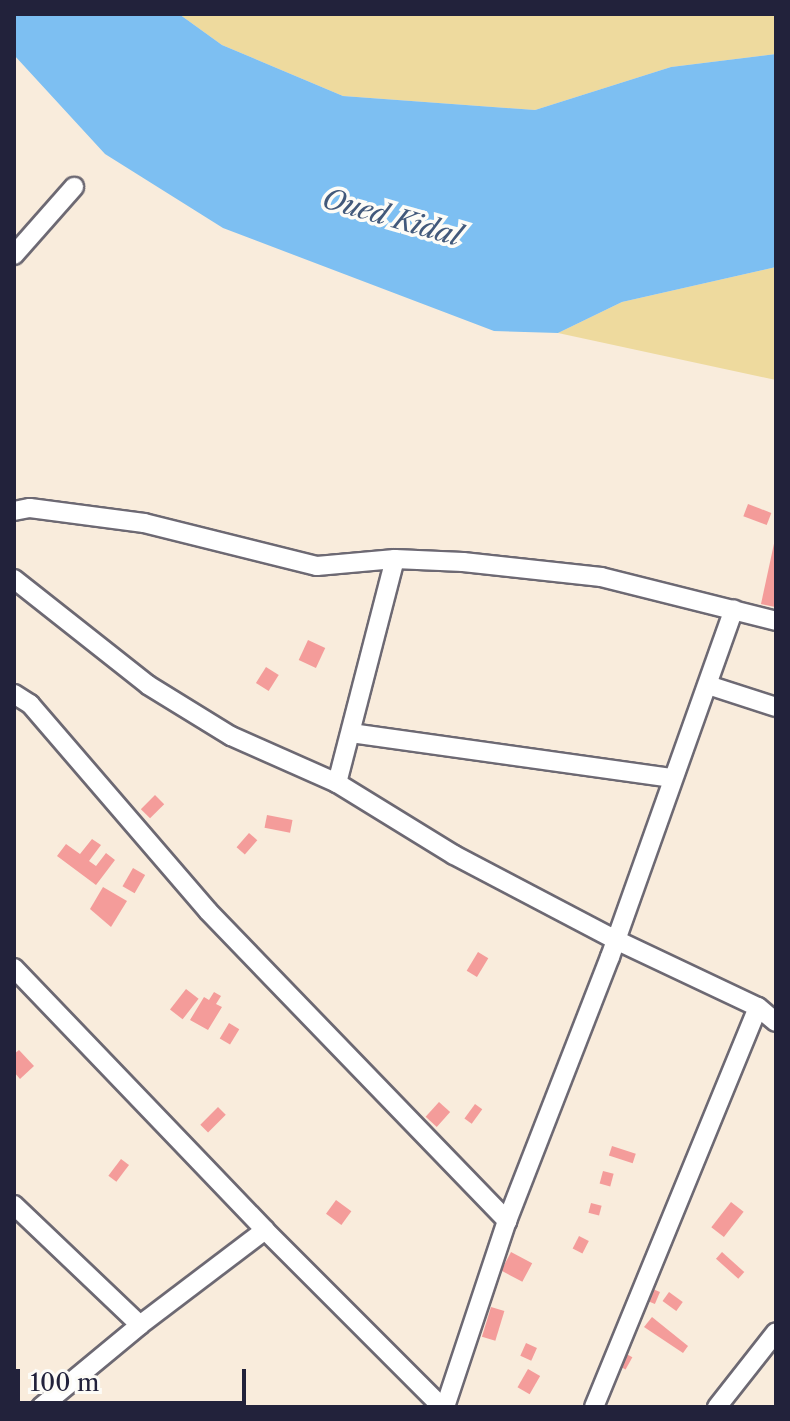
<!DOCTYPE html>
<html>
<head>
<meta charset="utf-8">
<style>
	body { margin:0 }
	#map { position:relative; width:790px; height:1421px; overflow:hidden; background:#f9ecdc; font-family:"Libre Caslon Text",serif }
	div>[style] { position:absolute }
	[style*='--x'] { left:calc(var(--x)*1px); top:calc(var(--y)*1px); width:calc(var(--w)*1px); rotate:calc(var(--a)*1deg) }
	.sand>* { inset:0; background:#eeda9e }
	.water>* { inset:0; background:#7dbff2 }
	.building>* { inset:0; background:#f49c9a; transform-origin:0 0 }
	.roads { filter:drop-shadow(2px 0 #6d6973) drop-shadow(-2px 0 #6d6973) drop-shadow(0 2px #6d6973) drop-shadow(0 -2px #6d6973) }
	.street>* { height:18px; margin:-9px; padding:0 9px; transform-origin:9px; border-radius:9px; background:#fff }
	span { translate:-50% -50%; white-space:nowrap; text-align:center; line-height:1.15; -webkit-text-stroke:7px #fdfcf7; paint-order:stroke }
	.water-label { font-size:28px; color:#42597b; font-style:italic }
	.frame { position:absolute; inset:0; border:16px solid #22223b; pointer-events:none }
	.scale { position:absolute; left:16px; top:1369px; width:230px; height:36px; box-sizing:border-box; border:4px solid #22223b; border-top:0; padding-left:10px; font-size:24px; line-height:28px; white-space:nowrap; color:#22223b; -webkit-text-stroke:6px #fdfcf7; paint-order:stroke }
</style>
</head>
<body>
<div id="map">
	<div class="sand">
		<div style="clip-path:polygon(179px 14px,776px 14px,776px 54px,671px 67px,535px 110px,343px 96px,222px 45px)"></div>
		<div style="clip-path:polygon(776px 267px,776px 380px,558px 333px,622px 302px)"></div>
	</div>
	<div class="water">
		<div style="clip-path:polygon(14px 14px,179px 14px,222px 45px,343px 96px,535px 110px,671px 67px,776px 54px,776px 267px,622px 302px,558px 333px,494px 331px,223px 228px,105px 154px,14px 55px)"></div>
	</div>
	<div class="building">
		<div style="left:748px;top:504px;width:25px;height:13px;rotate:21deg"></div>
		<div style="clip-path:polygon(775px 539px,776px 603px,775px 607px,761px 604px)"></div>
		<div style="left:308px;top:640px;width:19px;height:22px;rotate:25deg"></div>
		<div style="left:266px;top:667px;width:15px;height:19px;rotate:32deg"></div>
		<div style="left:155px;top:795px;width:13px;height:20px;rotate:45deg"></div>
		<div style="left:267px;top:815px;width:26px;height:13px;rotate:11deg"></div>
		<div style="left:249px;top:833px;width:11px;height:19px;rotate:41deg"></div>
		<div style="clip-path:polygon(92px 839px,101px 845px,89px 861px,96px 866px,106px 853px,115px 860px,96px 885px,57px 856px,66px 844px,80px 854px)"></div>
		<div style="left:133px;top:868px;width:14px;height:21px;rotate:30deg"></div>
		<div style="clip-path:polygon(103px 887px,127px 901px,111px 927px,90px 909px)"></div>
		<div style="left:478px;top:952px;width:12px;height:22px;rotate:31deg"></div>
		<div style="left:186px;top:989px;width:16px;height:26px;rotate:38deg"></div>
		<div style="clip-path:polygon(214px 992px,221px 996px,216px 1004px,222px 1007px,208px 1030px,190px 1020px,204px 997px,209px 1000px)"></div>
		<div style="left:229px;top:1023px;width:12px;height:18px;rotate:31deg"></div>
		<div style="clip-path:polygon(19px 1050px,34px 1066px,20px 1079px,14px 1072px,14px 1054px)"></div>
		<div style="left:439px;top:1102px;width:15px;height:20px;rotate:42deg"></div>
		<div style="left:475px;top:1104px;width:9px;height:18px;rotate:36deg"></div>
		<div style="left:218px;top:1107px;width:11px;height:25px;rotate:45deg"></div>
		<div style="left:612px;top:1146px;width:25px;height:10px;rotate:18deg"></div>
		<div style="left:121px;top:1159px;width:10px;height:21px;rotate:37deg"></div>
		<div style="left:603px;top:1171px;width:11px;height:13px;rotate:15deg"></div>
		<div style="left:336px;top:1200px;width:19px;height:17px;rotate:36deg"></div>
		<div style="left:731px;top:1202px;width:16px;height:32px;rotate:38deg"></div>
		<div style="left:591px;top:1203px;width:11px;height:10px;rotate:15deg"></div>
		<div style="left:579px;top:1236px;width:11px;height:14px;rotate:27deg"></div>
		<div style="left:511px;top:1252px;width:24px;height:21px;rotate:28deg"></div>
		<div style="left:722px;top:1252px;width:30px;height:9px;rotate:42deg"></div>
		<div style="left:648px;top:1287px;width:13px;height:13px;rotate:23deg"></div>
		<div style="left:669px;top:1292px;width:17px;height:11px;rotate:36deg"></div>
		<div style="left:491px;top:1307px;width:14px;height:31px;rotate:17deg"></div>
		<div style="clip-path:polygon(652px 1317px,688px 1346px,683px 1353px,644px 1327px)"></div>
		<div style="left:526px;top:1343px;width:12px;height:14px;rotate:24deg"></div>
		<div style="left:621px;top:1351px;width:13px;height:14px;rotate:29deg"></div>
		<div style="left:528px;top:1369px;width:14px;height:21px;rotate:30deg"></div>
	</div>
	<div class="roads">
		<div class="street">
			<div style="--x:14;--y:255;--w:91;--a:-48.6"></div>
			<div style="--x:14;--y:511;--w:16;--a:-11"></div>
			<div style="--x:30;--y:508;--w:115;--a:7.5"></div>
			<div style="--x:144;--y:523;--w:178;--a:14"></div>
			<div style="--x:317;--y:566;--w:78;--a:-5.1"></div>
			<div style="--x:395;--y:559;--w:68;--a:2.5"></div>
			<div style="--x:463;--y:562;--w:139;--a:6.2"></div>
			<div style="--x:601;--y:577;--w:180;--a:14.1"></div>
			<div style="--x:14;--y:579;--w:171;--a:38.3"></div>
			<div style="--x:148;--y:685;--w:97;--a:31.6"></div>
			<div style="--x:231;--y:736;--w:116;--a:23.9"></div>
			<div style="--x:337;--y:783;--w:137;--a:31.6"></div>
			<div style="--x:454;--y:855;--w:183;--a:27.7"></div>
			<div style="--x:616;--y:940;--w:157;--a:25.3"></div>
			<div style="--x:758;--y:1007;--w:23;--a:40"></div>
			<div style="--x:708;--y:685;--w:71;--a:17.9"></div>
			<div style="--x:14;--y:694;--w:19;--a:32"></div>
			<div style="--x:30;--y:704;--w:273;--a:49.3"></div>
			<div style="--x:208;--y:911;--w:431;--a:46"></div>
			<div style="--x:351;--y:733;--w:323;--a:8"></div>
			<div style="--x:337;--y:783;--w:231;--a:-75.5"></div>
			<div style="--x:14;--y:968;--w:363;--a:46.2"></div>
			<div style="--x:265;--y:1230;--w:250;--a:45"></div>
			<div style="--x:14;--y:1205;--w:174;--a:43.6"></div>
			<div style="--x:41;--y:1407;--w:129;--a:-39.6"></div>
			<div style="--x:140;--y:1325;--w:157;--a:-37.2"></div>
			<div style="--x:445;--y:1407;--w:196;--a:-71.6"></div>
			<div style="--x:507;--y:1221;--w:283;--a:-68.7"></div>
			<div style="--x:610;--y:957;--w:369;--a:-70.4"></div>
			<div style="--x:594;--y:1407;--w:432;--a:-67.7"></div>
			<div style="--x:717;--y:1407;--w:95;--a:-51.8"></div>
		</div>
	</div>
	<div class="water-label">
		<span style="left:392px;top:217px;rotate:16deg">Oued Kidal</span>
	</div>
	<div class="frame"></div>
	<div class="scale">100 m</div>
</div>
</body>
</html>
